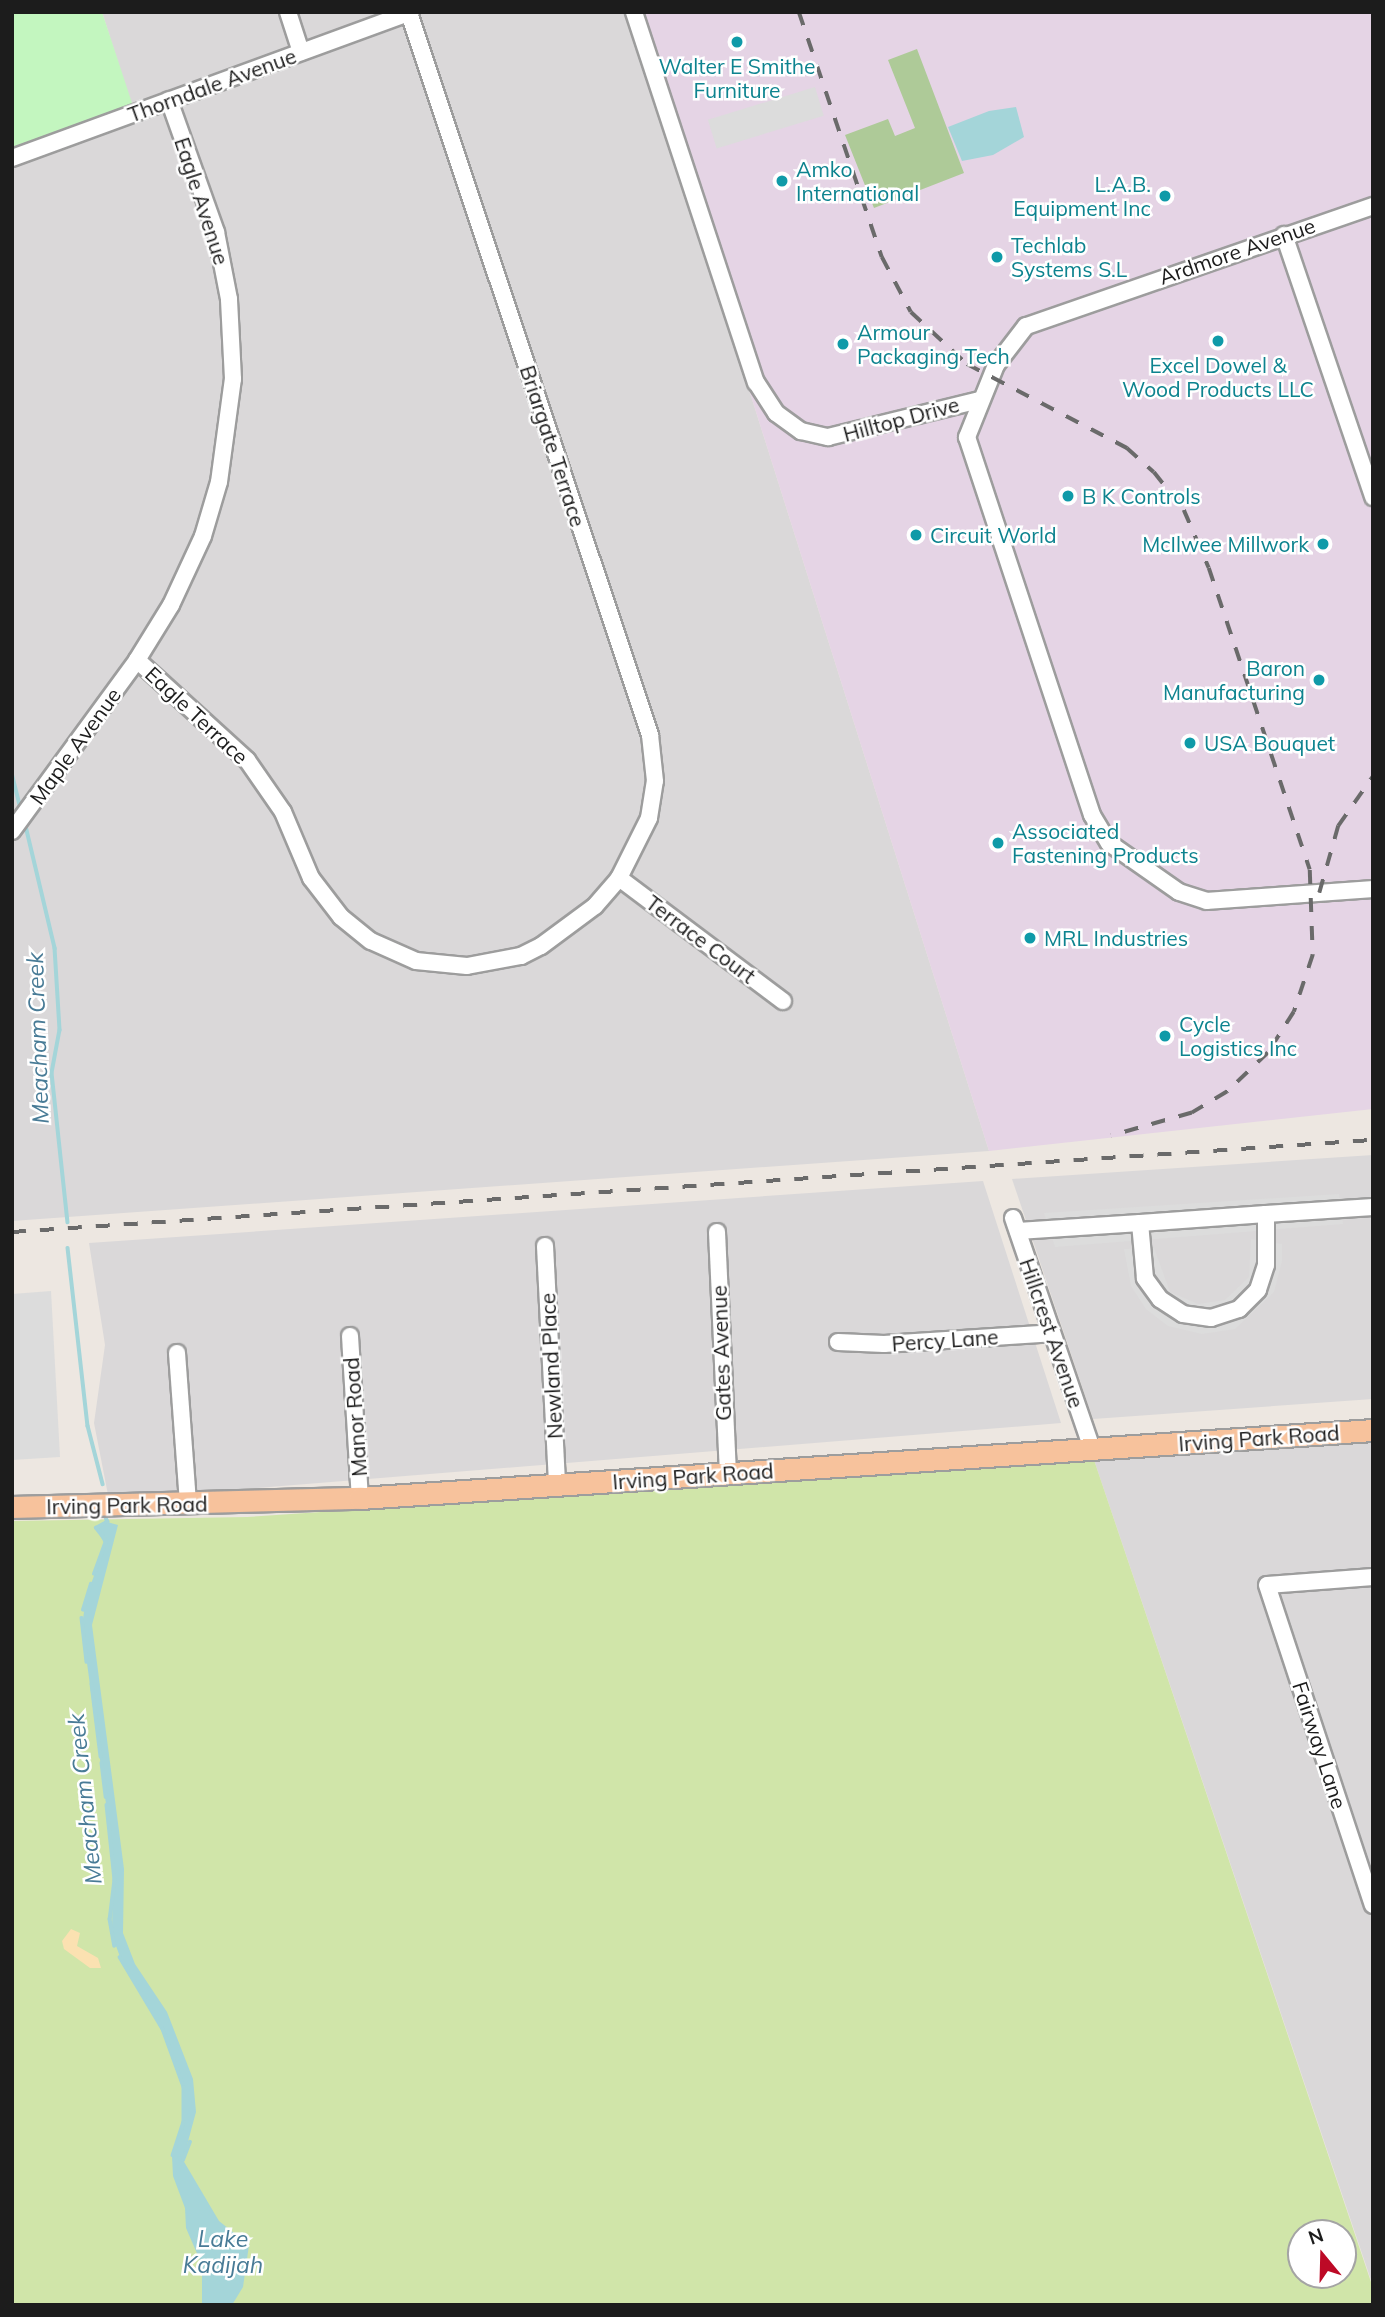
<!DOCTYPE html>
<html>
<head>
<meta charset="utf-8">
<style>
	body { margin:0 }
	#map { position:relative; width:1385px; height:2317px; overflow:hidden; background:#ede7e1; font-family:Mulish,sans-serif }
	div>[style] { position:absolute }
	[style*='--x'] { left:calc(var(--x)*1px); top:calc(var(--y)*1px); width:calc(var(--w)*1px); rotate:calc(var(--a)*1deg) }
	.residential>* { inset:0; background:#dad8d9 }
	.industrial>* { inset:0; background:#e5d4e5 }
	.grass>* { inset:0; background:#d0e5a9 }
	.forest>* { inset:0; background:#aeca98 }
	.sand>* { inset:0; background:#fbe1b1 }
	.park>* { inset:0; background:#c3f6bf }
	.parking>* { inset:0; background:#dcdcdc; transform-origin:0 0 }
	.water>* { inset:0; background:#a4d5d9 }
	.stream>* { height:3.5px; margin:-1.75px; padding:0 1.75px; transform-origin:1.75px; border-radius:1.75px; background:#a4d5d9 }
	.roads { filter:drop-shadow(2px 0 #9d9d9d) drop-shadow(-2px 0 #9d9d9d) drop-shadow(0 2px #9d9d9d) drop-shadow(0 -2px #9d9d9d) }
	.minor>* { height:16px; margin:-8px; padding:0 8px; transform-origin:8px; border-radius:8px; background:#fff }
	.major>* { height:21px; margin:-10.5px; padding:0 10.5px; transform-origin:10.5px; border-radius:10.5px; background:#f7c29c }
	.rail>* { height:3.5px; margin-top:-1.75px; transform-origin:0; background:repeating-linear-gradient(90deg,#6a6a6a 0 14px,transparent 0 28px) }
	.dots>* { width:19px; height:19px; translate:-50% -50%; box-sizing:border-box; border:4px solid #fff; border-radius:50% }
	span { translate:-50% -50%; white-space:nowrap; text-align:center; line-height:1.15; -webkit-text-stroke:5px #fff; paint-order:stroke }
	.culture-label { font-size:21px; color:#0d838f }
	.left { translate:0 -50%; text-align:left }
	.right { translate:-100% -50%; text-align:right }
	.street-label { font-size:21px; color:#1c1c1c }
	.water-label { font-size:23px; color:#487b96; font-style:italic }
	.frame { position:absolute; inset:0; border:14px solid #1c1c1c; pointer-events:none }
	.north { position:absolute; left:1287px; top:2219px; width:70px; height:70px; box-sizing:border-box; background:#fff; border:2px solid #a4a4a4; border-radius:50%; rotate:341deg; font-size:19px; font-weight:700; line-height:28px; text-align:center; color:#1c1c1c }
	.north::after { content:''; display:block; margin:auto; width:24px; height:32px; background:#bd0a26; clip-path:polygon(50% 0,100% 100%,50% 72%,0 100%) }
</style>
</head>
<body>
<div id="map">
	<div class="residential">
		<div style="clip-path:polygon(102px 12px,630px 12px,989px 1151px,12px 1221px,12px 147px,132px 106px)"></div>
		<div style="clip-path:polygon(1373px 1155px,1373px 1399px,1093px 1419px,1012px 1179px)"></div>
		<div style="clip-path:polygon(983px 1181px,1061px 1423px,109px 1500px,94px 1423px,105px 1345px,89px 1243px)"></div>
		<div style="clip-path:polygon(1373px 1438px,1373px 2286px,1094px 1460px)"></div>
	</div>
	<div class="industrial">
		<div style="clip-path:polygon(630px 12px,1373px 12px,1373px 1109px,989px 1151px)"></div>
	</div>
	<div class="grass">
		<div style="clip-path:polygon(evenodd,1094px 1460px,1371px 2282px,1373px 2305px,12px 2305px,12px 1521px,247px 1517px,1094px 1460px,1301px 2233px,1343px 2233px,1343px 2275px,1301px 2275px,1301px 2233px)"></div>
	</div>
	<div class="forest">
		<div style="clip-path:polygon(917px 49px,964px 173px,874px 208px,845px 135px,888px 119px,895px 136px,915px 128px,888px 60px)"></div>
	</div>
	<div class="sand">
		<div style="clip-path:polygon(71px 1929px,80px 1933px,77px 1946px,98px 1958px,101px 1968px,90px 1968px,64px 1949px,62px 1941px)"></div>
	</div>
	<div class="park">
		<div style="clip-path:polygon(12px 12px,102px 12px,133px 106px,12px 147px)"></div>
	</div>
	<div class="parking">
		<div style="left:815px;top:87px;width:30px;height:112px;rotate:73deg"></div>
		<div style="clip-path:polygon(1339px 1194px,1343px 1224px,1055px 1247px,1044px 1213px)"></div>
		<div style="clip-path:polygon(1251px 1239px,1282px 1244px,1282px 1261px,1274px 1292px,1235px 1329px,1202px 1334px,1168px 1326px,1146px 1309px,1131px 1286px,1124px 1249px,1154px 1248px,1170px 1292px,1198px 1304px,1225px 1300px,1249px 1277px)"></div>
		<div style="clip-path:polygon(51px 1291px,60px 1457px,12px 1460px,12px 1294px)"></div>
	</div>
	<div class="water">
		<div style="clip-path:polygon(1016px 107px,1024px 137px,993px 155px,962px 161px,948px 127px,989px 111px)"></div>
		<div style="clip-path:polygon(107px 1522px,118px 1525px,92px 1625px,124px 1869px,123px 1933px,135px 1964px,167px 2012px,193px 2079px,196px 2112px,183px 2160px,219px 2221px,249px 2245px,243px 2287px,232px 2305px,202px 2305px,202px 2265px,186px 2228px,185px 2208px,173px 2176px,172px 2156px,184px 2122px,184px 2087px,163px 2029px,123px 1965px,112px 1935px,113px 1856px,82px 1626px,86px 1598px,105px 1545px,96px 1528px)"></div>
	</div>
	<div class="stream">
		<div style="--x:12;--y:773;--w:36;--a:76"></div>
		<div style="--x:25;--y:822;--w:130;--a:76.6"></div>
		<div style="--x:55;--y:948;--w:82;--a:86.5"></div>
		<div style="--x:60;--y:1030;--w:44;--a:100.5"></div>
		<div style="--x:52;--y:1073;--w:150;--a:83.9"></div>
		<div style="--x:68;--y:1248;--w:179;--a:83.6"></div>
		<div style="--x:88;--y:1426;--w:60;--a:75.5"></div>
		<div style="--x:94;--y:1574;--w:35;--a:-70"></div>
		<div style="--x:106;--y:1541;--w:16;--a:-128"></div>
		<div style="--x:96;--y:1528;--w:13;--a:-29"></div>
		<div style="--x:107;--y:1522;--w:6;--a:-108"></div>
		<div style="--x:83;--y:1610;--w:27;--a:-73"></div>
		<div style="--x:82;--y:1618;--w:44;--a:83.5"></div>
		<div style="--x:92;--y:1684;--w:73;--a:82.9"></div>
		<div style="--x:102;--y:1763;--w:34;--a:83"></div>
		<div style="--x:107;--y:1805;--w:75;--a:83.9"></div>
		<div style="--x:115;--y:1880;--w:39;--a:97"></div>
		<div style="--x:110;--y:1919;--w:27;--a:80"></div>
		<div style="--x:120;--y:1957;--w:84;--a:59.2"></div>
		<div style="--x:163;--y:2029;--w:62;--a:70.1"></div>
		<div style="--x:184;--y:2087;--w:35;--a:90"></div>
		<div style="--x:184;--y:2122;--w:35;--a:108"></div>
		<div style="--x:179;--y:2158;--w:4;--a:27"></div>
		<div style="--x:183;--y:2160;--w:19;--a:-69"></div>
	</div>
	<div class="roads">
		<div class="minor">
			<div style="--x:288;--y:12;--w:42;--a:72"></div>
			<div style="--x:634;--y:12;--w:390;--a:71.8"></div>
			<div style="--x:756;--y:382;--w:37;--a:57"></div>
			<div style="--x:776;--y:413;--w:31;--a:36"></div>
			<div style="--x:801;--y:431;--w:28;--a:13"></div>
			<div style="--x:828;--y:437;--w:156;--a:-13.7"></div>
			<div style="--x:12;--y:158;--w:425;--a:-20.1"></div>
			<div style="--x:1373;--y:206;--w:367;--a:160.9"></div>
			<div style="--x:1026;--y:326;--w:49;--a:127.6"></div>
			<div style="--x:996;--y:365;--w:78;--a:111.9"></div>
			<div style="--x:967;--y:437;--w:398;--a:71.7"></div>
			<div style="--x:1092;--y:815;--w:33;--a:59"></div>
			<div style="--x:1109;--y:843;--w:85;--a:35"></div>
			<div style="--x:1179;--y:892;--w:29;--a:18"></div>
			<div style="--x:1207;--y:901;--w:166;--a:-4.1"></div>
			<div style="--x:1284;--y:235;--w:277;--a:71.2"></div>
			<div style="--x:137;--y:660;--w:149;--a:42.3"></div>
			<div style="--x:247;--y:760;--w:63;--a:55.3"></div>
			<div style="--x:283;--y:812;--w:72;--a:67"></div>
			<div style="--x:311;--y:878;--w:49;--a:52.4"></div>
			<div style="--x:341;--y:917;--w:38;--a:39"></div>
			<div style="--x:371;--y:941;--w:49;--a:24"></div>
			<div style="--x:416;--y:961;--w:51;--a:5.6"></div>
			<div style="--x:467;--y:966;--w:55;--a:-10.5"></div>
			<div style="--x:521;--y:956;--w:22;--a:-27"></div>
			<div style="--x:541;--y:946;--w:67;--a:-36.5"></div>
			<div style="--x:595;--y:906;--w:37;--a:-49"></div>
			<div style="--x:619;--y:878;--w:67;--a:-63.4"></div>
			<div style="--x:649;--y:818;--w:37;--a:-81"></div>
			<div style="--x:655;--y:781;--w:46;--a:-96.2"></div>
			<div style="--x:650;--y:735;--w:761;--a:-108.46"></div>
			<div style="--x:12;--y:831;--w:212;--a:-53.8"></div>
			<div style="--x:137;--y:660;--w:65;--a:-58.3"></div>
			<div style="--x:171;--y:605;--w:76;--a:-65.1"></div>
			<div style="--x:203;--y:536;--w:56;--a:-73.5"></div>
			<div style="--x:219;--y:482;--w:104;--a:-82.3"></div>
			<div style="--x:233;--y:379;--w:80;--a:-92.9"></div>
			<div style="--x:229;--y:299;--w:68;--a:-101"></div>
			<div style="--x:216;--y:232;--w:140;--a:-109.6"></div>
			<div style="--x:619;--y:878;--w:205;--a:36.9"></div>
			<div style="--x:1266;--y:1214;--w:51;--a:90"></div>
			<div style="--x:1266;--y:1265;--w:26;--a:108"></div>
			<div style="--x:1258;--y:1290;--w:27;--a:135"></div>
			<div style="--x:1239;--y:1309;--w:29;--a:162"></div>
			<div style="--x:1211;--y:1318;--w:28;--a:-172"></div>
			<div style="--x:1183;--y:1314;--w:27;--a:-147"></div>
			<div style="--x:1160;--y:1299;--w:26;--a:-126"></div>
			<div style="--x:1145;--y:1278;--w:55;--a:-95.2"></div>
			<div style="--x:1140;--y:1223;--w:126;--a:-4.1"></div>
			<div style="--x:1266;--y:1214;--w:107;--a:-3.7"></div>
			<div style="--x:1013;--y:1218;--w:244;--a:71.1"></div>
			<div style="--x:1018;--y:1231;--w:122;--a:-3.8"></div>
			<div style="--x:717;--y:1232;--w:242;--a:87.4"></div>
			<div style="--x:545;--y:1246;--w:240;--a:87.1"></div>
			<div style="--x:350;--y:1336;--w:162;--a:86.5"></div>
			<div style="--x:838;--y:1342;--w:46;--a:2.5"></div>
			<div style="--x:884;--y:1344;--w:168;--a:-3.7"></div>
			<div style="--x:177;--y:1353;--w:150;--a:85.8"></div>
			<div style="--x:1373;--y:1577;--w:106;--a:175.7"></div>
			<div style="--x:1267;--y:1585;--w:337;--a:71.7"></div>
		</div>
		<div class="major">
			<div style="--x:12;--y:1507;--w:348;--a:-1.5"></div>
			<div style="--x:360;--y:1498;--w:1015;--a:-3.84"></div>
		</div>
	</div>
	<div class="rail">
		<div style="--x:799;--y:12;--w:259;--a:71.3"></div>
		<div style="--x:882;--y:257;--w:62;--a:62.2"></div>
		<div style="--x:911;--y:312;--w:76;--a:42.9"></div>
		<div style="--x:967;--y:364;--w:181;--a:27.7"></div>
		<div style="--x:1127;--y:448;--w:36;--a:42"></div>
		<div style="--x:1154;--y:472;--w:48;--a:51.7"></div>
		<div style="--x:1184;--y:510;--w:63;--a:66.7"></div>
		<div style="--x:1209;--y:568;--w:318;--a:71.5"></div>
		<div style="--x:1310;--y:870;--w:85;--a:88"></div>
		<div style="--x:1313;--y:955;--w:60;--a:108.4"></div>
		<div style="--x:1294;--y:1012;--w:49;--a:122.4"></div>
		<div style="--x:1268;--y:1053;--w:57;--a:136.4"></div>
		<div style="--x:1227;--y:1092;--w:41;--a:149"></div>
		<div style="--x:1192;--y:1113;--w:84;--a:164.1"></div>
		<div style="--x:1319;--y:893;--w:70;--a:-74.2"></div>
		<div style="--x:1338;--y:826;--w:61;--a:-55"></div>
		<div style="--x:12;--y:1232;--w:1364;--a:-3.87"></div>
	</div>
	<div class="dots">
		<div style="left:737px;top:42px;background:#0f9aa8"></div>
		<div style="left:782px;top:181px;background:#0f9aa8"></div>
		<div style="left:1165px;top:196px;background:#0f9aa8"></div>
		<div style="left:997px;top:257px;background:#0f9aa8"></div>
		<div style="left:1218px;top:341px;background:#0f9aa8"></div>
		<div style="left:843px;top:344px;background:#0f9aa8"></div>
		<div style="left:1068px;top:496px;background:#0f9aa8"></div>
		<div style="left:916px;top:535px;background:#0f9aa8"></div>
		<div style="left:1323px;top:544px;background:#0f9aa8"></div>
		<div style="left:1319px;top:680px;background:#0f9aa8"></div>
		<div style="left:1190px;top:743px;background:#0f9aa8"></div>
		<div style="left:998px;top:843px;background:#0f9aa8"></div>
		<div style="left:1030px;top:938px;background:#0f9aa8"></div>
		<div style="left:1165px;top:1036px;background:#0f9aa8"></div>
	</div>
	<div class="culture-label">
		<span style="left:737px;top:78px">Walter E Smithe<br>Furniture</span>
		<span class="left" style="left:796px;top:181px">Amko<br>International</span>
		<span class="right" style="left:1151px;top:196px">L.A.B.<br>Equipment Inc</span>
		<span class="left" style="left:1011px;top:257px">Techlab<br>Systems S.L</span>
		<span class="left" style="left:857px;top:344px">Armour<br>Packaging Tech</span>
		<span style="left:1218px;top:377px">Excel Dowel &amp;<br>Wood Products LLC</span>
		<span class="left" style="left:1082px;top:496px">B K Controls</span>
		<span class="left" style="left:930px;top:535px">Circuit World</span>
		<span class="right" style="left:1309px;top:544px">McIlwee Millwork</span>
		<span class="right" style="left:1305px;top:680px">Baron<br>Manufacturing</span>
		<span class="left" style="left:1204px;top:743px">USA Bouquet</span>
		<span class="left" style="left:1012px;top:843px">Associated<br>Fastening Products</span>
		<span class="left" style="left:1044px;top:938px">MRL Industries</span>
		<span class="left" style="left:1179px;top:1036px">Cycle<br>Logistics Inc</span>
	</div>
	<div class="street-label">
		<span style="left:212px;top:85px;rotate:-20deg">Thorndale Avenue</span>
		<span style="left:202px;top:201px;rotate:72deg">Eagle Avenue</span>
		<span style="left:1237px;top:251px;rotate:-19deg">Ardmore Avenue</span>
		<span style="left:901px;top:419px;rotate:-15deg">Hilltop Drive</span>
		<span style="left:553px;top:446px;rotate:72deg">Briargate Terrace</span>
		<span style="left:197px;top:715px;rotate:43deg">Eagle Terrace</span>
		<span style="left:75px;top:746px;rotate:-54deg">Maple Avenue</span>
		<span style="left:701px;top:939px;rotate:37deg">Terrace Court</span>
		<span style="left:1052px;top:1333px;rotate:71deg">Hillcrest Avenue</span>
		<span style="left:945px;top:1340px;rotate:-4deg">Percy Lane</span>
		<span style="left:721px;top:1353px;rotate:-92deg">Gates Avenue</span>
		<span style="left:551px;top:1366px;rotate:-93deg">Newland Place</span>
		<span style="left:355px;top:1417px;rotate:-94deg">Manor Road</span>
		<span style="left:1259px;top:1438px;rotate:-4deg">Irving Park Road</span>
		<span style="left:693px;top:1476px;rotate:-4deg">Irving Park Road</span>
		<span style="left:127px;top:1505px;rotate:-1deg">Irving Park Road</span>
		<span style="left:1320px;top:1745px;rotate:72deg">Fairway Lane</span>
	</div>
	<div class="water-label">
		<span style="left:38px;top:1038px;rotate:-92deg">Meacham Creek</span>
		<span style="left:85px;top:1799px;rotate:-96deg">Meacham Creek</span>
		<span style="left:223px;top:2252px">Lake<br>Kadijah</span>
	</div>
	<div class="frame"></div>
	<div class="north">N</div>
</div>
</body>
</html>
